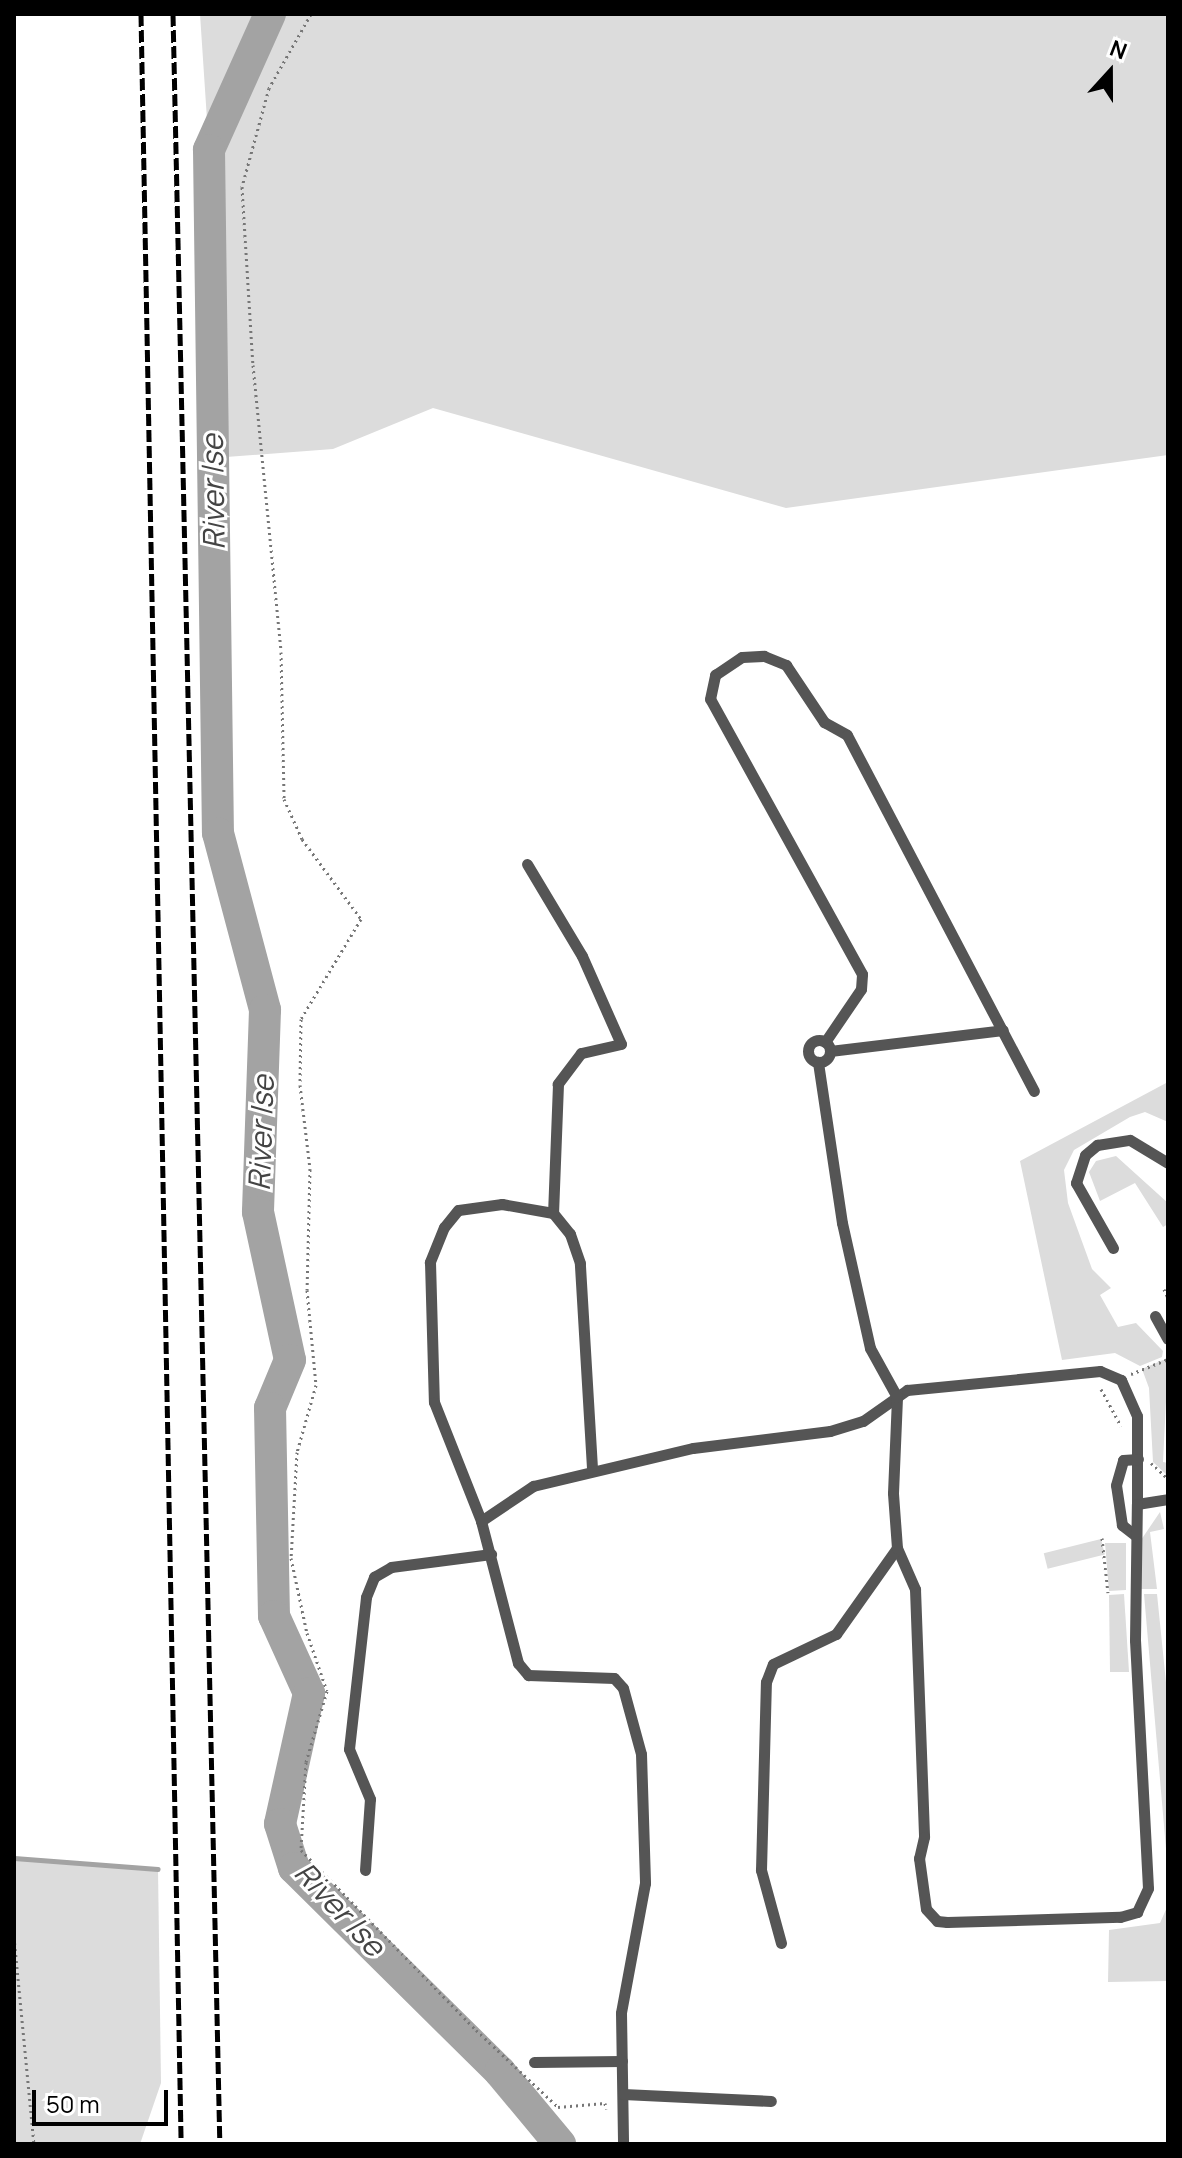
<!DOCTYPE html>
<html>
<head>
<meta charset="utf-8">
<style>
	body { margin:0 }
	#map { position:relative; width:1182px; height:2158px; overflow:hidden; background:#fff; font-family:Manrope,sans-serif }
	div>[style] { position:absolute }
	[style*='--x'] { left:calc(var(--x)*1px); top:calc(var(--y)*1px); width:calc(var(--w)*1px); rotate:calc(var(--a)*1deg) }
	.green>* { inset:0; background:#dcdcdc; transform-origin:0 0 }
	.stream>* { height:5px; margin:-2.5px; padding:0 2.5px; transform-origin:2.5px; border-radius:2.5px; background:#a3a3a3 }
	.river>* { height:32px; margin:-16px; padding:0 16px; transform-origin:16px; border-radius:16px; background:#a3a3a3 }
	.path>* { height:3px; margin-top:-1.5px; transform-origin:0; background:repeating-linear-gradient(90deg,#777 0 2px,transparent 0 6px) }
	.service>* { height:11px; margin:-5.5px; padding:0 5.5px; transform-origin:5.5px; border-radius:5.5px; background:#555 }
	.service>.ring { margin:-5.5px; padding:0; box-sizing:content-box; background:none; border:11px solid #555; border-radius:50% }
	.rail>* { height:5px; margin-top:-2.5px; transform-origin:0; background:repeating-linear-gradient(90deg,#000 0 12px,transparent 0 16px) }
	span { translate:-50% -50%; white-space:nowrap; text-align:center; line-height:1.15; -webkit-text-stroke:6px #fff; paint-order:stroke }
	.water-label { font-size:30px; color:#444; font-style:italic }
	.frame { position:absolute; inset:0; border:16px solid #000; pointer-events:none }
	.north { position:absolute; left:1070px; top:32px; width:80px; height:80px; -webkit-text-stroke:6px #fff; paint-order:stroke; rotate:21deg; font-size:22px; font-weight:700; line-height:32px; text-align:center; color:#000 }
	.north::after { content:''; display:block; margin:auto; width:28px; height:36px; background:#000; clip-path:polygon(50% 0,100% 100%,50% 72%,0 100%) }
	.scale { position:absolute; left:32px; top:2090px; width:136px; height:36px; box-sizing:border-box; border:4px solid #000; border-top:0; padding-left:10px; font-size:24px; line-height:28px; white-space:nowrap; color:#000; -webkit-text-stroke:6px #fff; paint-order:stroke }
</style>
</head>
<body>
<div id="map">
	<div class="green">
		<div style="clip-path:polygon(200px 14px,1168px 14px,1168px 455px,786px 508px,433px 408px,333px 449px,213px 458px,209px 150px)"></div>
		<div style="clip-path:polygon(1168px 1082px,1168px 1122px,1145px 1112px,1130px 1117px,1074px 1150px,1064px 1170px,1068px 1203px,1092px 1269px,1111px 1288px,1100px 1295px,1118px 1327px,1136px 1323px,1163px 1351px,1162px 1357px,1140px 1366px,1115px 1353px,1062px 1360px,1020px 1161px)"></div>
		<div style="clip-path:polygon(1116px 1156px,1168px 1203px,1168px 1224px,1163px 1227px,1135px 1183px,1100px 1201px,1089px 1172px,1096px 1161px)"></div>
		<div style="clip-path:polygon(1163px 1360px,1168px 1361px,1163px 1462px,1168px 1463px,1168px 1476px,1153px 1462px,1149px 1388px,1142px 1369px)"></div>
		<div style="clip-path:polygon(1160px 1512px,1164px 1529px,1150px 1532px,1157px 1589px,1139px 1589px,1141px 1540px)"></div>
		<div style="left:1101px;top:1539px;width:16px;height:59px;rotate:76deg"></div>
		<div style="clip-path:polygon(1105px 1543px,1126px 1543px,1126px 1590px,1109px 1591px)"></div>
		<div style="clip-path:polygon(1124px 1594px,1129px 1672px,1110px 1672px,1109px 1595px)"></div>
		<div style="clip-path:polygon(1144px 1594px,1157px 1594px,1168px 1702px,1168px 1872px)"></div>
		<div style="clip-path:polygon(14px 1858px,158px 1869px,161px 2083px,140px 2144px,14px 2144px)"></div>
		<div style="clip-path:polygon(1168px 1905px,1168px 1981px,1108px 1982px,1109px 1930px,1160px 1923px)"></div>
	</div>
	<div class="stream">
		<div style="--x:14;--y:1858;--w:144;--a:4.4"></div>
	</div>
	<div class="river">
		<div style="--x:270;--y:14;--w:149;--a:114.2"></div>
		<div style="--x:209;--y:150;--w:683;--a:89.25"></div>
		<div style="--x:218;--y:833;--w:183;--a:75.1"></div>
		<div style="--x:265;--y:1010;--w:202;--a:92"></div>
		<div style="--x:258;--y:1212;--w:151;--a:77.8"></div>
		<div style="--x:290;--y:1360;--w:52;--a:112.6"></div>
		<div style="--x:270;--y:1408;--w:208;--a:88.9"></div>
		<div style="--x:274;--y:1616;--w:85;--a:65.6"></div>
		<div style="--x:309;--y:1693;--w:134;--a:102.5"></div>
		<div style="--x:280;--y:1824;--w:46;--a:72.3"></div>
		<div style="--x:294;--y:1868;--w:290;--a:44.7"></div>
		<div style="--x:500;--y:2072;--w:94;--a:50.2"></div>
	</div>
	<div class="path">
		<div style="--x:311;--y:14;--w:85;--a:119.6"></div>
		<div style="--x:269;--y:88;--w:103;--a:105.3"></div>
		<div style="--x:242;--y:187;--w:178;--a:86.5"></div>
		<div style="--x:253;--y:365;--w:288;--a:84.4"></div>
		<div style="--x:281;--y:652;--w:147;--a:88.8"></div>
		<div style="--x:284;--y:799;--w:44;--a:65.8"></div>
		<div style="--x:302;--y:839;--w:99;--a:53.6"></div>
		<div style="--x:361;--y:919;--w:117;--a:121"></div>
		<div style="--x:301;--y:1019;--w:66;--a:90.9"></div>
		<div style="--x:300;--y:1085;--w:85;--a:83.2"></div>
		<div style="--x:310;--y:1169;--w:121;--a:91.4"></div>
		<div style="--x:307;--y:1290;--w:95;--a:84.6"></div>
		<div style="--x:316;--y:1385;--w:70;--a:105.8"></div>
		<div style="--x:297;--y:1452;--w:106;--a:93.2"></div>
		<div style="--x:291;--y:1558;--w:77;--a:78"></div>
		<div style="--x:307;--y:1633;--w:61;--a:71"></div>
		<div style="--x:327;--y:1691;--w:74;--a:106.5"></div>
		<div style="--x:306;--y:1762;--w:88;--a:93.3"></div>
		<div style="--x:301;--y:1850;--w:251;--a:45.8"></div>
		<div style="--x:476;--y:2030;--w:112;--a:43.2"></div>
		<div style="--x:558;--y:2107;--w:47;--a:-4.9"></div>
		<div style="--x:605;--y:2103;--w:6;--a:81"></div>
		<div style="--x:1164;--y:1289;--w:10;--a:66"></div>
		<div style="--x:1131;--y:1374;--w:40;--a:-22"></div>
		<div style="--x:1101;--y:1389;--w:42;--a:61.6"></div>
		<div style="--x:1151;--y:1463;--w:23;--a:43"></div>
		<div style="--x:1102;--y:1538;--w:55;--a:83.8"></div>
		<div style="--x:14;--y:1937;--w:208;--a:84.5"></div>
	</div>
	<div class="service">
		<div style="--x:527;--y:864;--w:107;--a:59.1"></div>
		<div style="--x:582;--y:956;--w:96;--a:66.1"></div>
		<div style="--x:621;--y:1044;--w:41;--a:167.3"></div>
		<div style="--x:581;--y:1053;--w:39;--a:127"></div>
		<div style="--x:558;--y:1084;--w:129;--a:92.2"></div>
		<div class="ring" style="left:808px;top:1040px;width:11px;height:11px"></div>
		<div style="--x:825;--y:1042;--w:64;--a:-55.8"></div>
		<div style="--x:861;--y:989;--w:15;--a:-86"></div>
		<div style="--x:862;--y:974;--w:314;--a:-118.9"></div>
		<div style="--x:710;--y:699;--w:25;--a:-78"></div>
		<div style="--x:715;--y:675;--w:32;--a:-34"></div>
		<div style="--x:742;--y:657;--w:22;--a:-3"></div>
		<div style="--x:764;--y:656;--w:24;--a:22"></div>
		<div style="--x:786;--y:665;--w:69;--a:56.3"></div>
		<div style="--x:824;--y:722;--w:26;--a:29"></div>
		<div style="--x:847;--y:735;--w:402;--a:62.3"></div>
		<div style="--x:830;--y:1051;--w:174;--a:-6.9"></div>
		<div style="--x:1113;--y:1248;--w:75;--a:-119.6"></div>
		<div style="--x:1076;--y:1183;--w:29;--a:-72"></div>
		<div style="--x:1085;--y:1155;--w:16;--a:-40"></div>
		<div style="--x:1097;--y:1145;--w:33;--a:-9"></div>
		<div style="--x:1130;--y:1140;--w:44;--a:31.2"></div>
		<div style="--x:1155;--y:1316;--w:26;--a:61"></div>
		<div style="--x:592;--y:1468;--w:205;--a:-93.4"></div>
		<div style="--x:580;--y:1263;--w:31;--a:-109"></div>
		<div style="--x:570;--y:1234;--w:27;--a:-129"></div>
		<div style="--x:553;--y:1213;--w:52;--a:-170"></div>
		<div style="--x:502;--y:1204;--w:44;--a:172.2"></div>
		<div style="--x:458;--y:1210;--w:22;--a:129"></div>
		<div style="--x:444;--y:1227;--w:38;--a:112"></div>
		<div style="--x:430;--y:1262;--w:140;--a:88.4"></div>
		<div style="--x:434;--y:1402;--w:128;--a:68.4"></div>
		<div style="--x:481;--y:1521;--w:147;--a:75.4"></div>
		<div style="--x:518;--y:1663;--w:16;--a:50"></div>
		<div style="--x:528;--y:1675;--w:86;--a:2"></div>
		<div style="--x:614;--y:1678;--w:13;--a:48"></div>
		<div style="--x:623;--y:1688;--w:68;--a:74.7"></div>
		<div style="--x:641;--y:1754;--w:129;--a:88.2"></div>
		<div style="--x:645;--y:1883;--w:132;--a:100.5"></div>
		<div style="--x:621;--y:2013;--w:131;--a:89.1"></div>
		<div style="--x:481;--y:1521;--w:63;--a:-33.9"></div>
		<div style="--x:533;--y:1486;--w:164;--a:-13.4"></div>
		<div style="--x:693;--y:1448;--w:138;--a:-7.1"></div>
		<div style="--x:830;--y:1431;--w:34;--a:-17"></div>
		<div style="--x:863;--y:1421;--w:54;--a:-35.2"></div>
		<div style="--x:907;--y:1390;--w:194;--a:-5.6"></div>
		<div style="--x:1100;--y:1371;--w:23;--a:23"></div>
		<div style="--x:1121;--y:1380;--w:39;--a:66"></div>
		<div style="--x:1137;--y:1416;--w:88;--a:90"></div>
		<div style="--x:1137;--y:1504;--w:31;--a:-9"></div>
		<div style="--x:1136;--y:1536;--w:18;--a:-142"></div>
		<div style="--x:1122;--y:1525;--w:40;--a:-98.5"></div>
		<div style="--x:1116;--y:1485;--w:26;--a:-74"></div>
		<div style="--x:1123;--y:1460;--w:15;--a:-4"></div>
		<div style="--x:897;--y:1548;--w:45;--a:66.3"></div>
		<div style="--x:915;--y:1589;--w:248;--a:87.9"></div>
		<div style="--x:924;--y:1837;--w:22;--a:103"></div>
		<div style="--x:919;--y:1858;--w:51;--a:82.2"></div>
		<div style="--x:926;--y:1909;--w:16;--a:47"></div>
		<div style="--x:937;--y:1921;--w:10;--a:6"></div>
		<div style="--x:947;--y:1922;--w:173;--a:-1.7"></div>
		<div style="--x:1120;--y:1917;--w:18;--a:-16"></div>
		<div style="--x:1137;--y:1912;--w:26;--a:-65"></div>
		<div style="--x:1148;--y:1888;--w:248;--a:-93"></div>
		<div style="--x:1135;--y:1640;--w:136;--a:-89.2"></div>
		<div style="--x:365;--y:1870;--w:71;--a:-86"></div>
		<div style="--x:370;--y:1799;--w:54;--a:-112.8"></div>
		<div style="--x:349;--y:1749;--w:153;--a:-83.6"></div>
		<div style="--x:366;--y:1597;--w:22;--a:-68"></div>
		<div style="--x:374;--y:1577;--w:20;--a:-30"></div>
		<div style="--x:391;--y:1567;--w:101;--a:-7.4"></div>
		<div style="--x:781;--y:1943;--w:76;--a:-105.3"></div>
		<div style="--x:761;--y:1870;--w:188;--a:-88.5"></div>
		<div style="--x:766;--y:1682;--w:19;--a:-69"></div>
		<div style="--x:773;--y:1664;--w:70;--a:-25.5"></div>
		<div style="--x:836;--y:1634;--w:105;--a:-54.7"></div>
		<div style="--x:897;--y:1548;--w:55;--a:-94.2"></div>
		<div style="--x:893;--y:1493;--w:96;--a:-87.6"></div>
		<div style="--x:897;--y:1397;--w:56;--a:-118.9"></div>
		<div style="--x:870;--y:1348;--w:128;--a:-102.6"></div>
		<div style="--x:842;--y:1223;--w:163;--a:-98.5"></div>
		<div style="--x:534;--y:2062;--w:88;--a:-0.7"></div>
		<div style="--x:623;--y:2094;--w:148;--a:2.7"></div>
	</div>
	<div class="rail">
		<div style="--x:141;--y:14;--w:2130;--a:88.92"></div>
		<div style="--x:173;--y:14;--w:2131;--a:88.74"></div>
	</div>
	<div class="water-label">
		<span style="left:213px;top:492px;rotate:-91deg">River Ise</span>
		<span style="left:261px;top:1133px;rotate:-88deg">River Ise</span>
		<span style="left:340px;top:1909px;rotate:47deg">River Ise</span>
	</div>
	<div class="frame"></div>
	<div class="north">N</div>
	<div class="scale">50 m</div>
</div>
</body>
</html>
